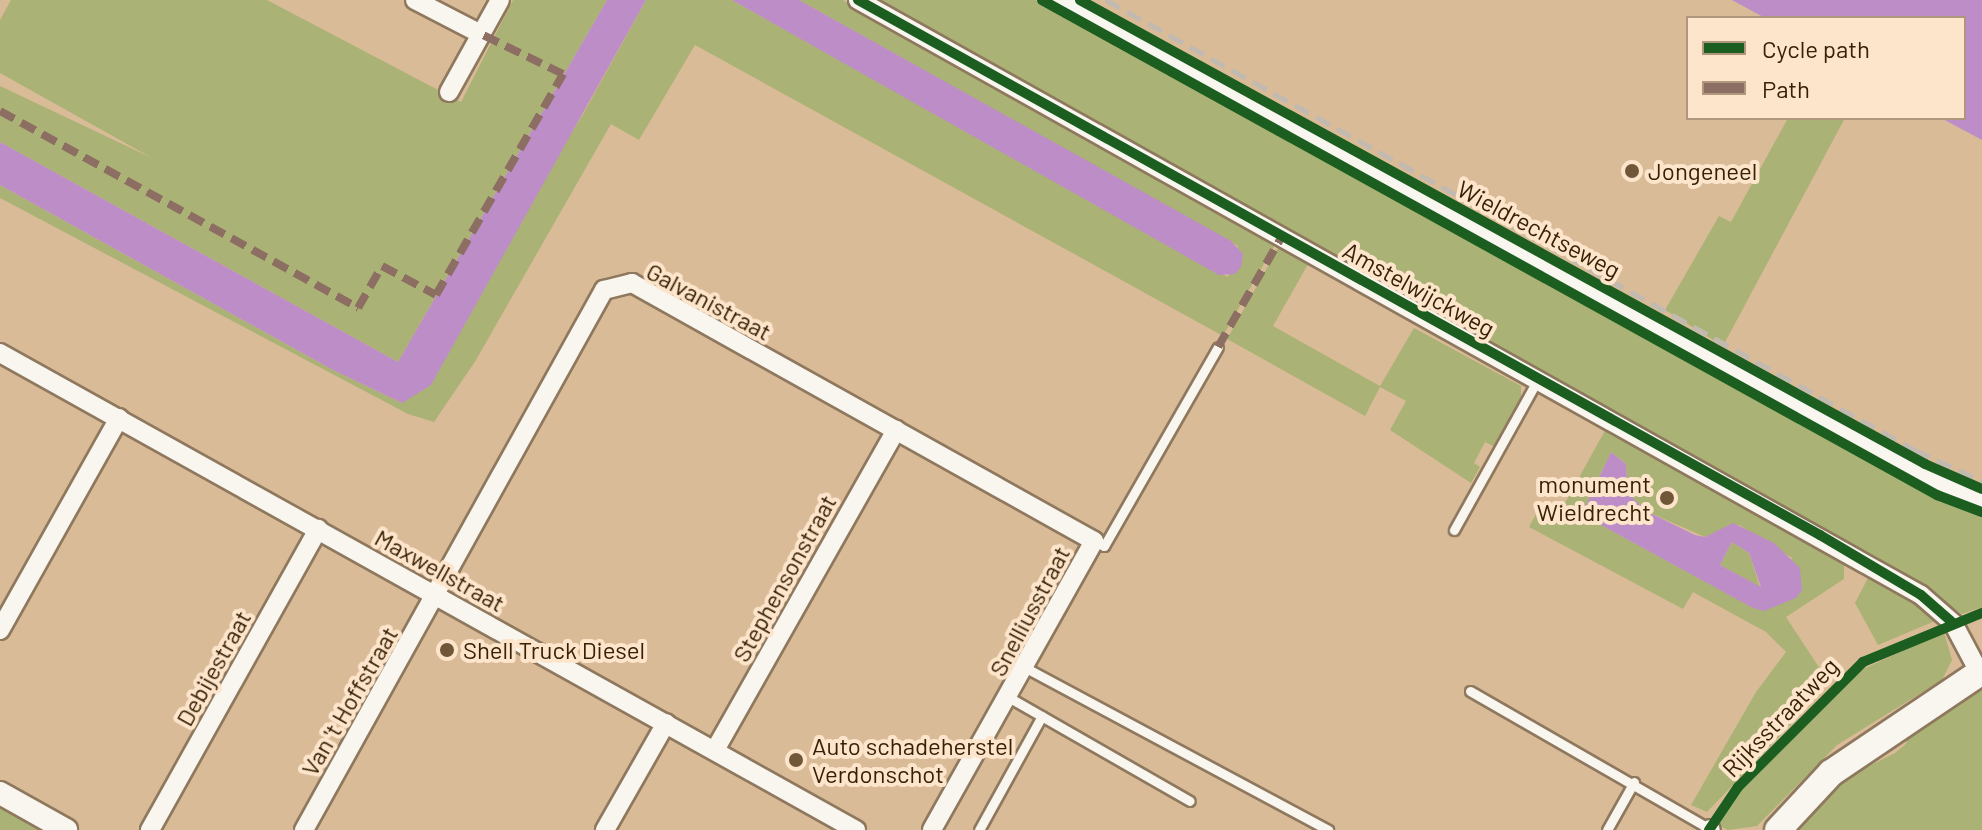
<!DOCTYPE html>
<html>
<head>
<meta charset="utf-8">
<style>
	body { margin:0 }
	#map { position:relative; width:1982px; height:830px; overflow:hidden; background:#dabb97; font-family:Barlow,sans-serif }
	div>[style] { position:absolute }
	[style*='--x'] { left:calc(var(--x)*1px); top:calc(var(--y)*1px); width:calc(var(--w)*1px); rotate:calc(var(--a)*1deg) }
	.green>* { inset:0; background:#abb275 }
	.water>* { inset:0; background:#bd8dc7 }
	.roads { filter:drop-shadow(2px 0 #8e785e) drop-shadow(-2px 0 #8e785e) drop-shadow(0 2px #8e785e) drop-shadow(0 -2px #8e785e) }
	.service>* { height:9px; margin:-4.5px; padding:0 4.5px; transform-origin:4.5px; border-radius:4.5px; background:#f9f5ef }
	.minor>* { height:18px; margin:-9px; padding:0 9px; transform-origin:9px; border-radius:9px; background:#f9f5ef }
	.tertiary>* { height:22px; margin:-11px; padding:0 11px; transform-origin:11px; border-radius:11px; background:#f9f5ef }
	.secondary>* { height:26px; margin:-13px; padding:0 13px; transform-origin:13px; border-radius:13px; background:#f9f5ef }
	.rail>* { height:5px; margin-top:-2.5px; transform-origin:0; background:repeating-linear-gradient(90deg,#c2bab0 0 16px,transparent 0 24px) }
	.quiet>* { height:8px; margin-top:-4px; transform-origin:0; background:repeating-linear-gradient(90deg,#8d6e63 0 16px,transparent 0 24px) }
	.cycleway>* { height:10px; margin:-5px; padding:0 5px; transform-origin:5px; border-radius:5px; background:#1b5e20 }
	.dots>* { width:22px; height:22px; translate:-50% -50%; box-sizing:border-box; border:4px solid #fde5cc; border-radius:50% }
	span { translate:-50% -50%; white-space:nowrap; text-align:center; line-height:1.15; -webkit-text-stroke:8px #fde5cc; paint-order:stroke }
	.poi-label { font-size:24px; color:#372104 }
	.left { translate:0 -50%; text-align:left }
	.right { translate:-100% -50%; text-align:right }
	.street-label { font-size:24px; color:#372104 }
	.legend { position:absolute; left:1686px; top:16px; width:280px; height:104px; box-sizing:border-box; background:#fde5cc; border:2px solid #ae977c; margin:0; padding:10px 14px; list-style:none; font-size:24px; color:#372104 }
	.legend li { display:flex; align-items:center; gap:16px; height:40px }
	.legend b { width:40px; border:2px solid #ae977c }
</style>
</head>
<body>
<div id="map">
	<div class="green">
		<div style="clip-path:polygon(11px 0,267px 0,461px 102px,513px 0,607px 0,398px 362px,0 142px,0 86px,152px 158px,0 73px,0 20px)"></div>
		<div style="clip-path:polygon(646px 0,732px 0,1228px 277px,1238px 246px,799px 0,843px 0,1277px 241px,1223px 336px,695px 45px,639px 140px,611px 124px,476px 360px,434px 422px,408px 414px,0 198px,0 185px,333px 370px,402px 403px,582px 116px)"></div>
		<div style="clip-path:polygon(870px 0,1035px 0,1905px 481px,1982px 514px,1982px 607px,1962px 614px,1877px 558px)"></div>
		<div style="clip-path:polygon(1788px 118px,1845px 118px,1723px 346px,1665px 310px,1719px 216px,1731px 222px)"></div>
		<div style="clip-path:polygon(1281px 243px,1311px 259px,1273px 326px,1380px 386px,1414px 328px,1521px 386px,1521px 397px,1495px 447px,1485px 442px,1474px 463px,1480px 467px,1471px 483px,1390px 430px,1406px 401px,1380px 387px,1365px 416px,1227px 339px)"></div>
		<div style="clip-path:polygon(evenodd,1608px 425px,1844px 557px,1844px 579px,1786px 617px,1826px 678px,1796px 719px,1707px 812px,1691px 805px,1756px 692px,1786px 652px,1766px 632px,1693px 592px,1683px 609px,1529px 527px,1537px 512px,1555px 521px,1608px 425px,1611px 452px,1626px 464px,1628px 494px,1648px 512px,1705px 537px,1739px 525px,1792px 558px,1772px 608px,1754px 608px,1590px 519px,1585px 507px,1611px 452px)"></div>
		<div style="clip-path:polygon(1732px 542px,1749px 553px,1760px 587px,1720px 565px)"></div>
		<div style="clip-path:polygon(1869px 576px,1927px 610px,1935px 621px,1878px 645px,1855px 603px)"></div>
		<div style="clip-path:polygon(1944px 632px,1952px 660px,1942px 680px,1837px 745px,1757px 826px,1728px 830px,1718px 825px,1736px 794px,1861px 670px)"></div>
		<div style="clip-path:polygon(1982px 687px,1982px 830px,1796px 830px,1851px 775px,1895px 753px,1906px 744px,1908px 733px)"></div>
		<div style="clip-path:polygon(0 804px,45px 830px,0 830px)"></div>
	</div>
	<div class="water">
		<div style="clip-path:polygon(607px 0,646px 0,431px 385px,402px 403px,333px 370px,0 185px,0 142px,398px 362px)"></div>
		<div style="clip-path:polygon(732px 0,799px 0,1231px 241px,1243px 254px,1241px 267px,1235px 274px,1219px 275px)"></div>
		<div style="clip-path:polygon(1732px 0,1982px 0,1982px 140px,1941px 118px,1964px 118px,1964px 18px,1765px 18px)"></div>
		<div style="clip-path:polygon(evenodd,1611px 452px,1626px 464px,1628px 494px,1648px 512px,1695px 535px,1705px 537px,1733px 523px,1774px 543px,1800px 568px,1802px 590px,1796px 598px,1764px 611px,1753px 608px,1590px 519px,1585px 507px,1611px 452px,1732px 542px,1749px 553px,1761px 587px,1720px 565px,1732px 542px)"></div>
	</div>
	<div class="roads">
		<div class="service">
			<div style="--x:1454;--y:530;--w:173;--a:-60.9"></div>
			<div style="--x:1094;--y:541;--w:11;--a:27"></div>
			<div style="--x:1104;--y:546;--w:229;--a:-60.2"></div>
			<div style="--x:1026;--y:668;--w:343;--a:28.2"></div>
			<div style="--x:1470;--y:691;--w:277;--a:29.9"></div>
			<div style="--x:1010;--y:698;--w:207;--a:29.8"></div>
			<div style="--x:979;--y:830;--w:130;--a:-61.1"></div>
			<div style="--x:1607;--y:830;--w:55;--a:-60.6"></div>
		</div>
		<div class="minor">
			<div style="--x:415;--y:0;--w:74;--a:27.3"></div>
			<div style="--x:858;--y:0;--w:1218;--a:29.24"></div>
			<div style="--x:1921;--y:595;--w:43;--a:41.2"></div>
			<div style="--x:1953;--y:623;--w:55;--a:62"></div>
			<div style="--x:449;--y:92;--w:105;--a:-61"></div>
			<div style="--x:0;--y:353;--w:980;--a:29.13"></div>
			<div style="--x:0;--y:630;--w:243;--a:-60.7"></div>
			<div style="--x:715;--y:750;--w:368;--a:-60.5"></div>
			<div style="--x:1710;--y:829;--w:1;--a:45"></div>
			<div style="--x:150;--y:830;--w:345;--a:-60.8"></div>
			<div style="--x:304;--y:830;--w:618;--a:-60.95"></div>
			<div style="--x:604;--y:290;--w:29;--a:-14"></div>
			<div style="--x:632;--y:283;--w:529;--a:29.18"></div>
			<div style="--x:1094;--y:541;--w:331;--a:119.3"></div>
			<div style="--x:605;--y:830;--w:123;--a:-60.3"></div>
		</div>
		<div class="tertiary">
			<div style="--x:1060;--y:0;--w:998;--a:28.88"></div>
			<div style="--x:1934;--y:482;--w:52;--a:21.6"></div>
			<div style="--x:0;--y:793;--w:76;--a:29.3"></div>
		</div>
		<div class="secondary">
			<div style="--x:1778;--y:830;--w:78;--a:-47.1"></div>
			<div style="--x:1831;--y:773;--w:182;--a:-34"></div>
		</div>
	</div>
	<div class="rail">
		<div style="--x:1106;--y:0;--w:926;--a:29.08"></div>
		<div style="--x:1915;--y:450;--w:74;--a:24.8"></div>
	</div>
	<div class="quiet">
		<div style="--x:0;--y:111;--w:409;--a:28.8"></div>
		<div style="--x:358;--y:308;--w:48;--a:-60.3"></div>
		<div style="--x:382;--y:266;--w:61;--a:28.2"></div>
		<div style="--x:436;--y:295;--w:255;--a:-60.1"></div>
		<div style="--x:563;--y:74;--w:91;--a:-154"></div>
		<div style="--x:1218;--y:347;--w:128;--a:-60"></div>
	</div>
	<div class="cycleway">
		<div style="--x:858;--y:0;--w:1101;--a:29.08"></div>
		<div style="--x:1820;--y:535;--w:117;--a:30.7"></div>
		<div style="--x:1921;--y:595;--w:43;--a:41.2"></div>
		<div style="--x:1042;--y:0;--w:1023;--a:28.95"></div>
		<div style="--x:1937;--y:495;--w:48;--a:20.7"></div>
		<div style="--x:1080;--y:0;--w:964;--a:28.77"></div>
		<div style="--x:1925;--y:464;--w:62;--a:23.7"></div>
		<div style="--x:1709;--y:830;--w:52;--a:-56"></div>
		<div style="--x:1738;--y:787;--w:177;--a:-45"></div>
		<div style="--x:1863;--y:662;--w:129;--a:-22.4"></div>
	</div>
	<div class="dots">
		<div style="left:1632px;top:171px;background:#705737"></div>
		<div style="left:1667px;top:498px;background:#705737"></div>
		<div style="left:447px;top:650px;background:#705737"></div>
		<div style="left:796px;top:760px;background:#705737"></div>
	</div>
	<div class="poi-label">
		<span class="left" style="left:1648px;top:171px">Jongeneel</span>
		<span class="right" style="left:1651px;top:498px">monument<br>Wieldrecht</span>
		<span class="left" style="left:463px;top:650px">Shell Truck Diesel</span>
		<span class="left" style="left:812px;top:760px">Auto schadeherstel<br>Verdonschot</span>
	</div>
	<div class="street-label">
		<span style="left:1539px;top:229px;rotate:28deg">Wieldrechtseweg</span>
		<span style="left:1419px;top:289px;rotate:29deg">Amstelwijckweg</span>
		<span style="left:709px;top:301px;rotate:28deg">Galvanistraat</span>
		<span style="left:440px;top:570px;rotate:29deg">Maxwellstraat</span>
		<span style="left:784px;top:578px;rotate:-61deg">Stephensonstraat</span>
		<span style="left:1029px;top:611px;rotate:-62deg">Snelliusstraat</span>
		<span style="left:213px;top:668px;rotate:-61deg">Debijestraat</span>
		<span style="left:349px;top:701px;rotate:-60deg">Van 't Hoffstraat</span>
		<span style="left:1780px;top:717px;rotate:-46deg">Rijksstraatweg</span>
	</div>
	<ul class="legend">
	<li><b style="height:10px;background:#1b5e20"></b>Cycle path</li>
	<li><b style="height:10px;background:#8d6e63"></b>Path</li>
	</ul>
</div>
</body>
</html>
